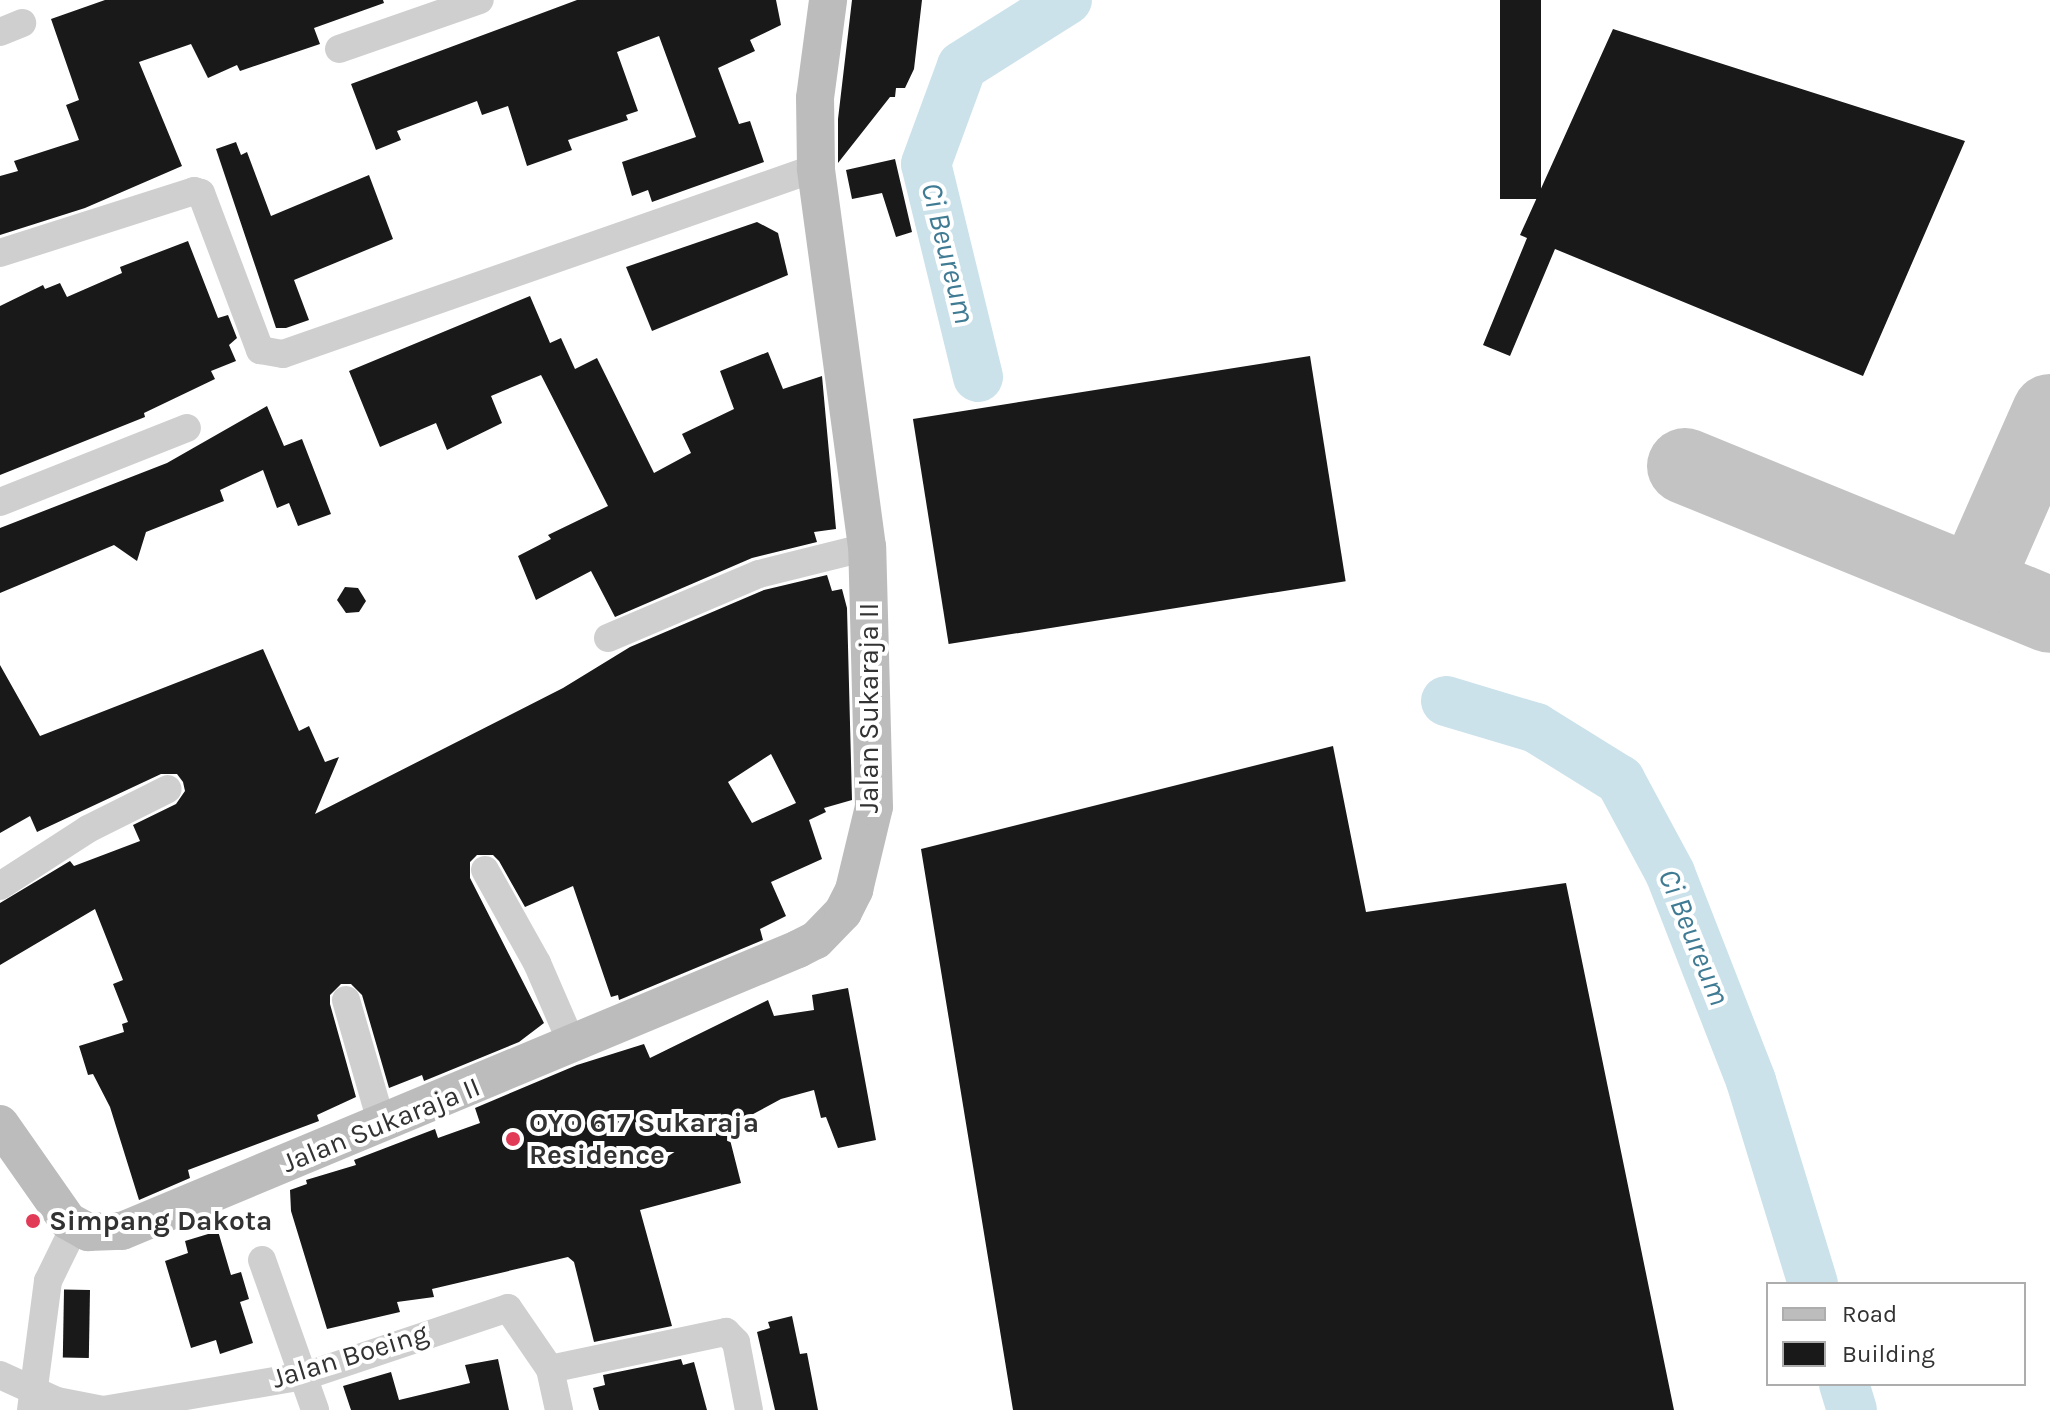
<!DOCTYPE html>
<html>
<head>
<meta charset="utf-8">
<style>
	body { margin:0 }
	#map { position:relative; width:2050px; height:1410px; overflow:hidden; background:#fff; font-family:Karla,sans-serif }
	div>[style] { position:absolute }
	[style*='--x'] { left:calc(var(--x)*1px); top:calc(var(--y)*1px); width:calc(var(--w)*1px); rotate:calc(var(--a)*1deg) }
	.river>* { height:50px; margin:-25px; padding:0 25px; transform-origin:25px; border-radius:25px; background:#cbe2eb }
	.taxiway>* { height:76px; margin:-38px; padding:0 38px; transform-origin:38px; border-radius:38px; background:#c3c3c3 }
	.building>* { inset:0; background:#191919; transform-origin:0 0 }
	.street>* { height:28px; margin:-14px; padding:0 14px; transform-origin:14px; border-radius:14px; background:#cfcfcf }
	.secondary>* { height:38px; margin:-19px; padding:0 19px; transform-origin:19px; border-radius:19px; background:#bcbcbc }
	.dots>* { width:22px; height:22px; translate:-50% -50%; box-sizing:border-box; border:4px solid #fff; border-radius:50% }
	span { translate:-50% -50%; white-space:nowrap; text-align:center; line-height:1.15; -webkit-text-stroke:8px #fff; paint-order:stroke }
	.street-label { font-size:28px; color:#323232 }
	.poi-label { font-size:28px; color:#323232; font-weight:700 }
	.left { translate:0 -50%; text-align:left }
	.water-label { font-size:30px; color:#407b94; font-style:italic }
	.legend { position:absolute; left:1766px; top:1282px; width:260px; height:104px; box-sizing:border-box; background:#fff; border:2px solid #adadad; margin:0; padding:10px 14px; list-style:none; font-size:24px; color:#323232 }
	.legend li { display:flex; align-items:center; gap:16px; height:40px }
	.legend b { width:40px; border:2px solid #adadad }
</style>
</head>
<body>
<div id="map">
	<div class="river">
		<div style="--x:978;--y:377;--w:219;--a:-103.7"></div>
		<div style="--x:926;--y:164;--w:104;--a:-69.8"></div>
		<div style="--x:962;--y:66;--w:124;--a:-32.2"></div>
		<div style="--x:1446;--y:701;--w:94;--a:16.7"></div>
		<div style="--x:1536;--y:728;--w:99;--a:31.8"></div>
		<div style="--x:1620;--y:780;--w:106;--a:61.7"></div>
		<div style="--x:1670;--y:873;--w:223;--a:68.7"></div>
		<div style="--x:1751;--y:1081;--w:212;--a:73"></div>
		<div style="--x:1844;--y:1384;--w:27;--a:73"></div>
	</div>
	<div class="taxiway">
		<div style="--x:1685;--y:466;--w:394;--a:22.2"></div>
		<div style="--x:1974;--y:584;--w:188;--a:-66.2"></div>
	</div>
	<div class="building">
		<div style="clip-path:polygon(105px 0,383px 0,384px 3px,314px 28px,320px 44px,240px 71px,237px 65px,208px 78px,191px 44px,139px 62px,182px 166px,85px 208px,0 235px,0 176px,18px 171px,14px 161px,79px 140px,66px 105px,79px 100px,51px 19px)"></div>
		<div style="clip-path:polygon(577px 0,776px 0,781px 25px,750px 40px,755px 51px,718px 68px,739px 124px,750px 121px,764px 162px,652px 202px,648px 190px,632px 196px,622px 162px,696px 137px,659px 36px,617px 52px,638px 111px,626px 115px,628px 120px,568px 140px,572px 150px,527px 166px,508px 106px,482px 115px,477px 101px,397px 131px,401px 140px,376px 150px,351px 84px)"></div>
		<div style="clip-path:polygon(852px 0,922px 0,914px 69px,905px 88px,896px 88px,895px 97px,890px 97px,838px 163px,838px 119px)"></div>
		<div style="left:1500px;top:0;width:41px;height:199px"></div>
		<div style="clip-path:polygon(1613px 29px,1965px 141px,1863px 376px,1555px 249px,1510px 356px,1483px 345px,1527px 238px,1520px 235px)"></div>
		<div style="clip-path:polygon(236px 142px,241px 155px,247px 152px,271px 216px,369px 175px,393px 239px,294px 280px,309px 320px,286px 328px,276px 328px,216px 149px)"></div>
		<div style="clip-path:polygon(895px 159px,912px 232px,896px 237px,882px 193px,852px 199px,846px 170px)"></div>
		<div style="clip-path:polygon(757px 222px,778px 233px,788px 275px,652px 331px,626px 267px)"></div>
		<div style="clip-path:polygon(188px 241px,218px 318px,228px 315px,237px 338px,229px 345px,236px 361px,211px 371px,215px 379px,144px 413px,145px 417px,0 475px,0 306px,43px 285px,45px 289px,60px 283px,67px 297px,122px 273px,120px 267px)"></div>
		<div style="clip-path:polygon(530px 296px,550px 343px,561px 338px,575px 369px,597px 358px,654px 473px,691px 453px,682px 434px,734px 409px,720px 371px,768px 352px,783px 389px,822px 376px,836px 529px,814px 532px,817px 542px,752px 558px,615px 617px,591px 571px,536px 600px,518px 556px,551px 539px,548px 535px,608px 506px,541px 375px,491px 396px,502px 423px,447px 450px,436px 423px,380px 447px,349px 371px)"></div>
		<div style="left:1310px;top:356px;width:228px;height:402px;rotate:81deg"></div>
		<div style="clip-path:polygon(267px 406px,284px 446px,302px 439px,331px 514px,298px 526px,289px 503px,277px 508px,263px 470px,220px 490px,224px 501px,146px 532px,137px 561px,114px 545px,0 593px,0 528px,167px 463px)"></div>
		<div style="clip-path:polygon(evenodd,827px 575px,832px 591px,842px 589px,847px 608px,852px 800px,824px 808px,826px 812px,809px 820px,822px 859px,771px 882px,786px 916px,760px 929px,763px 940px,619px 1000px,618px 995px,611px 997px,573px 886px,525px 907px,499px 861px,493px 855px,477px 855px,470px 862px,470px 878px,544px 1023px,519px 1042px,424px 1081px,422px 1075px,389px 1088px,362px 995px,351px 984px,341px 984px,330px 995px,330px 1004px,356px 1097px,317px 1115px,319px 1121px,188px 1170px,190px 1178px,139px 1200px,110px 1107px,93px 1074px,88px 1075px,79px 1046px,124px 1032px,122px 1024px,128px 1022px,113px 984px,123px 980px,95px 909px,0 965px,0 903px,70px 861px,74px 866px,140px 841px,133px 825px,176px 804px,185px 791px,183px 782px,177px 774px,161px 774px,37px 832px,30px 816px,0 833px,0 665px,40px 736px,263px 649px,299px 731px,309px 726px,325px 762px,339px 757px,315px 814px,563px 688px,630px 647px,764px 590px,827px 575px,771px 754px,796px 803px,752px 823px,728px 782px,771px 754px)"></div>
		<div style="clip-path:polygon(345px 587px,358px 588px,366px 601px,359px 612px,346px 613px,337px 600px)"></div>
		<div style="clip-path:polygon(1333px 746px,1366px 912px,1566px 883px,1674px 1410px,1013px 1410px,921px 849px)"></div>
		<div style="clip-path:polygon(848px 988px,876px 1140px,838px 1148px,826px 1117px,821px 1118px,814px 1090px,781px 1099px,727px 1128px,741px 1183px,640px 1210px,672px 1326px,594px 1342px,574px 1262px,568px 1257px,432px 1289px,434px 1297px,397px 1302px,400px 1312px,327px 1329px,291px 1211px,290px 1190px,307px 1184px,306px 1180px,356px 1165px,354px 1160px,435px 1129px,438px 1138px,480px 1123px,475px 1108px,577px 1065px,644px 1044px,650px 1058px,768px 1000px,774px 1016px,814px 1010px,812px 995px)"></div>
		<div style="clip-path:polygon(218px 1231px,231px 1275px,241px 1272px,249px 1299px,240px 1302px,253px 1343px,220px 1354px,216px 1340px,191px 1348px,165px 1261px,188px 1253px,185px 1241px)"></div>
		<div style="left:90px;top:1290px;width:68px;height:26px;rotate:91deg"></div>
		<div style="clip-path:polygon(792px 1316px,800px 1354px,807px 1353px,818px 1410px,775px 1410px,757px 1332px,770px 1328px,768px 1322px)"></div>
		<div style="clip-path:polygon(498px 1359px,509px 1410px,351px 1410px,343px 1386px,391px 1372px,399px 1400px,470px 1383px,465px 1365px)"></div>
		<div style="clip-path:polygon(681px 1359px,683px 1365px,694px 1362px,707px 1410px,599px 1410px,593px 1388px,605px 1385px,603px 1375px)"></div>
	</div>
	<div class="street">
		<div style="--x:0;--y:32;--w:24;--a:-22"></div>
		<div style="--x:339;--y:49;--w:149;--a:-19.2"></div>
		<div style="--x:0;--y:253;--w:204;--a:-17.7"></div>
		<div style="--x:194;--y:191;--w:7;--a:16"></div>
		<div style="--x:201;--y:193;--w:168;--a:69.4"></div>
		<div style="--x:260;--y:350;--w:23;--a:10"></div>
		<div style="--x:283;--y:354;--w:565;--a:-19.24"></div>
		<div style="--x:0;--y:502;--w:201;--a:-21.6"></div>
		<div style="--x:608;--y:638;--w:164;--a:-23"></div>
		<div style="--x:759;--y:574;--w:111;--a:-14"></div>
		<div style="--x:485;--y:870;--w:107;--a:60.8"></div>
		<div style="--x:537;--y:963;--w:90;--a:66.6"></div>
		<div style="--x:0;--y:886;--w:105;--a:-32.9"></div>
		<div style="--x:88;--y:829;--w:89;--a:-26.6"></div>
		<div style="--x:346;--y:1000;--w:130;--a:73.9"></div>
		<div style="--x:262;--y:1260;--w:159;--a:70.5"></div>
		<div style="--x:550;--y:1369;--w:180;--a:-11.9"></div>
		<div style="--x:726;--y:1332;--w:14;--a:45"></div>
		<div style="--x:736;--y:1342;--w:69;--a:79.2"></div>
		<div style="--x:0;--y:1375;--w:63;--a:24.5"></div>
		<div style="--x:57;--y:1401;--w:47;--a:11.1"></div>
		<div style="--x:103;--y:1410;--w:205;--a:-9.6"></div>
		<div style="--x:305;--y:1376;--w:214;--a:-18.5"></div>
		<div style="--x:508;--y:1308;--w:74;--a:55.5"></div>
		<div style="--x:550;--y:1369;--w:42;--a:77.6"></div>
		<div style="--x:31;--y:1410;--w:130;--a:-82.5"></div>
		<div style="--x:48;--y:1281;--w:61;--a:-63.9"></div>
	</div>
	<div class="secondary">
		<div style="--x:0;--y:1124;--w:118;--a:55"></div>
		<div style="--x:68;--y:1221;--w:23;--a:29"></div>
		<div style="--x:88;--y:1232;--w:34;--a:-2"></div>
		<div style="--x:122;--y:1231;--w:732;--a:-22.64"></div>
		<div style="--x:798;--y:949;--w:20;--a:-27"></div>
		<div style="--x:816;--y:940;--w:39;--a:-46"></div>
		<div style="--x:843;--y:912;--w:25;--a:-63"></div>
		<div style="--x:854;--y:890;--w:85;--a:-76.5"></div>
		<div style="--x:874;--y:807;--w:260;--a:-91.5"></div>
		<div style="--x:867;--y:547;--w:382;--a:-97.7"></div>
		<div style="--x:816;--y:168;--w:70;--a:-90.8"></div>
		<div style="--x:815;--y:98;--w:99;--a:-82.4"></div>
	</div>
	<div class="dots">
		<div style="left:513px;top:1139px;background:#e23b57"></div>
		<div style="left:33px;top:1221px;background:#e23b57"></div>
	</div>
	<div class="street-label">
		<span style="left:869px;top:708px;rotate:-90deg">Jalan Sukaraja II</span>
		<span style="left:381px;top:1125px;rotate:-22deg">Jalan Sukaraja II</span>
		<span style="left:350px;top:1356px;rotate:-17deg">Jalan Boeing</span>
	</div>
	<div class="poi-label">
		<span class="left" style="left:529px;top:1139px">OYO 617 Sukaraja<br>Residence</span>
		<span class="left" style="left:49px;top:1221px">Simpang Dakota</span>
	</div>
	<div class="water-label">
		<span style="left:948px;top:253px;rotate:76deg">Ci Beureum</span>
		<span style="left:1694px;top:937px;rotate:68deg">Ci Beureum</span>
	</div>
	<ul class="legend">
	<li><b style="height:10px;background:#bcbcbc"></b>Road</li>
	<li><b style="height:22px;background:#191919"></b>Building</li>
	</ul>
</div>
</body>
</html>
